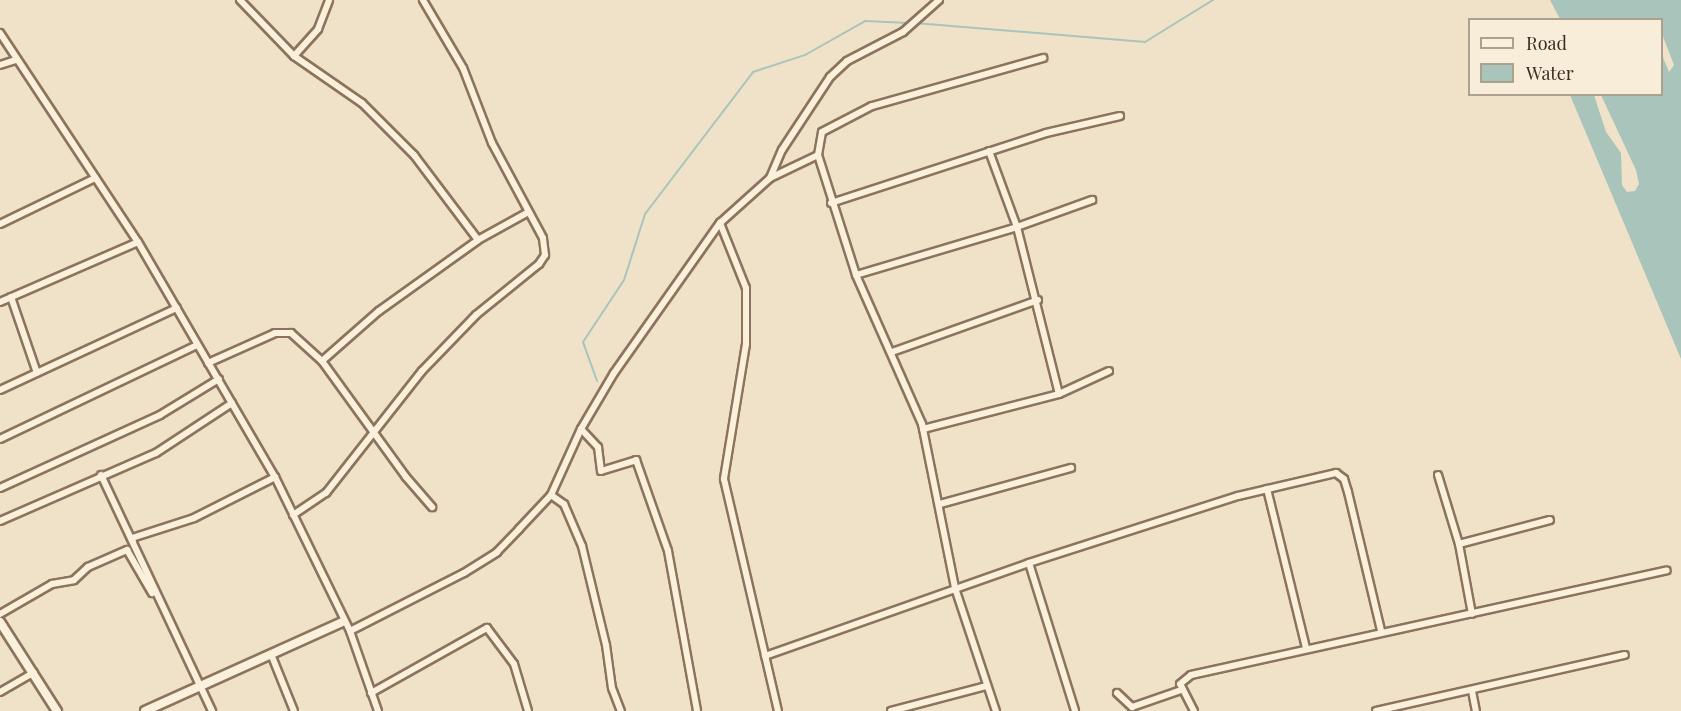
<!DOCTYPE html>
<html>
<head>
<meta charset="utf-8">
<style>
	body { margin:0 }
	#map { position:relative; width:1681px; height:711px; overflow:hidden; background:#efe2c8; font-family:"Playfair Display",serif }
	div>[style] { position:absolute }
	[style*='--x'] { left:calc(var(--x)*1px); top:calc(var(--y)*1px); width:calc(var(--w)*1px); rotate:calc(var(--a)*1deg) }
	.water>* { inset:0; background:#a9c4bb }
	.stream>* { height:2px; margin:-1px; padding:0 1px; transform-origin:1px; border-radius:1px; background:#a9c4bb }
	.roads { filter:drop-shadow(2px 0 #8c745c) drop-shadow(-2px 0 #8c745c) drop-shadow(0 2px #8c745c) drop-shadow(0 -2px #8c745c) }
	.minor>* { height:6px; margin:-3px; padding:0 3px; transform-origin:3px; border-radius:3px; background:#faf0dc }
	.tertiary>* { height:8px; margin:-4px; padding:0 4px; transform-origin:4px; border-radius:4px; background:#faf0dc }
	span { translate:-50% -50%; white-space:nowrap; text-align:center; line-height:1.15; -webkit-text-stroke:5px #f7edd8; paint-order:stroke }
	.legend { position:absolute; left:1468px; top:18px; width:195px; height:78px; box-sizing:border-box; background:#f7edd8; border:2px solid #aca08e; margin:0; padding:8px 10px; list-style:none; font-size:18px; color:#3c2d20 }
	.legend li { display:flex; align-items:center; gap:12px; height:30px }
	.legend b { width:30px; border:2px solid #aca08e }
</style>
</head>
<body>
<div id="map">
	<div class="water">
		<div style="clip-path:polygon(1550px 0,1681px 0,1681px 359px,1570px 95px,1594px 95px,1606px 132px,1621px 153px,1622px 185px,1627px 192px,1635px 191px,1639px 184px,1636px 170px,1601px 95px,1662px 94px,1662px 55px,1669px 72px,1674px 65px,1662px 34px,1662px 20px,1560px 19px)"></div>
	</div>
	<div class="stream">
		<div style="--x:915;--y:23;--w:231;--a:4.7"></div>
		<div style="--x:1145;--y:42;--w:80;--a:-31.7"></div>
		<div style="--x:597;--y:381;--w:41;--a:-109.7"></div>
		<div style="--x:583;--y:342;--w:74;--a:-56.5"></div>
		<div style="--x:624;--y:280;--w:69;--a:-72.3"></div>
		<div style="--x:645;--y:214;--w:178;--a:-52.7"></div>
		<div style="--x:753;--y:72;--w:55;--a:-18.1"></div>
		<div style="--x:805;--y:55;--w:69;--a:-29.5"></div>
		<div style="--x:865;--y:21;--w:44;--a:2.6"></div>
	</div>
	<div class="roads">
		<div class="minor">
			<div style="--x:240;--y:0;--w:78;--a:46"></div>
			<div style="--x:294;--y:56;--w:83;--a:34.7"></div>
			<div style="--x:362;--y:103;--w:74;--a:45"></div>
			<div style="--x:414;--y:155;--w:106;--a:53"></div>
			<div style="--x:0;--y:33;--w:250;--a:56.6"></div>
			<div style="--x:138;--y:242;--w:272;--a:59.8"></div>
			<div style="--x:275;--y:477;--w:171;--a:64"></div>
			<div style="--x:350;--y:631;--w:85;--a:70.7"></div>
			<div style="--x:294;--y:56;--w:36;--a:-48"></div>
			<div style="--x:318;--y:29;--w:31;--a:-69"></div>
			<div style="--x:0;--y:65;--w:16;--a:-18"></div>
			<div style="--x:989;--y:151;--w:81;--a:69.8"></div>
			<div style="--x:1017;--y:227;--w:172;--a:75.9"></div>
			<div style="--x:818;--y:155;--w:126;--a:72.4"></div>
			<div style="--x:856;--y:275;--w:163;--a:66.1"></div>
			<div style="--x:922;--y:424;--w:167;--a:78.6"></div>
			<div style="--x:955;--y:588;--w:130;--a:71.6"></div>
			<div style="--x:770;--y:178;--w:30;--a:-67"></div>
			<div style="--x:782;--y:150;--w:87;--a:-56.7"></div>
			<div style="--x:830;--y:77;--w:23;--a:-43"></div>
			<div style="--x:847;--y:61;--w:63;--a:-27.4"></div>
			<div style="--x:903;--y:32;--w:48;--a:-41.6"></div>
			<div style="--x:831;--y:203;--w:226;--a:-18"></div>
			<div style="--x:1046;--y:133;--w:76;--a:-12.9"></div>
			<div style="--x:720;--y:223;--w:70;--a:68.2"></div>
			<div style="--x:746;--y:288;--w:56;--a:90"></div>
			<div style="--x:746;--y:344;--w:137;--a:99.3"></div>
			<div style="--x:724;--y:479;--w:238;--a:76.9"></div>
			<div style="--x:0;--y:224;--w:106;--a:-25.8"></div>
			<div style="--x:856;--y:275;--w:168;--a:-16.6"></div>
			<div style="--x:1017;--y:227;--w:80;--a:-19.8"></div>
			<div style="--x:11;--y:297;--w:80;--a:71.1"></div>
			<div style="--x:0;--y:302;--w:150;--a:-23.5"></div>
			<div style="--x:892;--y:352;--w:155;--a:-19.6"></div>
			<div style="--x:322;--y:361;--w:76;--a:-41.3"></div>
			<div style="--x:379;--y:311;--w:122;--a:-35.6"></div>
			<div style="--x:478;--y:240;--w:56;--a:-28.9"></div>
			<div style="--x:208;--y:363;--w:73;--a:-24.1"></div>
			<div style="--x:275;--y:333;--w:16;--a:0"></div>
			<div style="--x:291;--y:333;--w:42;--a:42.1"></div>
			<div style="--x:322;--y:361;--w:143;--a:54.1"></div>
			<div style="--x:406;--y:477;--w:40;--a:49"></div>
			<div style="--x:0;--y:390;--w:195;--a:-24.9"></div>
			<div style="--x:581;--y:429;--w:25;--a:47"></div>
			<div style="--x:598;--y:447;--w:24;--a:83"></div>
			<div style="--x:601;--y:471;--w:37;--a:-17"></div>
			<div style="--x:636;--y:460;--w:96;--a:70.6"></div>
			<div style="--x:668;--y:551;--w:163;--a:79.7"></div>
			<div style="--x:923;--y:429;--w:140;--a:-14.4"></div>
			<div style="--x:1059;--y:394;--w:55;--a:-24.7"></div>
			<div style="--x:0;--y:439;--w:218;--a:-25.5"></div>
			<div style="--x:101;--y:475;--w:261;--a:64.8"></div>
			<div style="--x:1438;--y:475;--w:72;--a:73.1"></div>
			<div style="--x:1459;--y:544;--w:71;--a:79.5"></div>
			<div style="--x:0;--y:488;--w:176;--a:-24.5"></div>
			<div style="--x:160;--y:415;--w:69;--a:-31.4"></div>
			<div style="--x:1267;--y:489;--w:164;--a:76.2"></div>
			<div style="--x:551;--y:495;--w:16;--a:35"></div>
			<div style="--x:564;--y:504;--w:46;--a:66.8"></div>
			<div style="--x:582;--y:546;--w:102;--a:76.4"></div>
			<div style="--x:606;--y:645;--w:43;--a:82.1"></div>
			<div style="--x:612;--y:688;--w:25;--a:69"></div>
			<div style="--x:940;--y:504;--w:136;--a:-15.4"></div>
			<div style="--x:293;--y:515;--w:40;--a:-34"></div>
			<div style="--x:326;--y:493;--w:155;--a:-51.8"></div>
			<div style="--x:422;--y:371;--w:78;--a:-46"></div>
			<div style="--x:476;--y:315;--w:81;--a:-39"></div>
			<div style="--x:539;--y:264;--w:11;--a:-56"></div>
			<div style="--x:545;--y:255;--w:17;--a:-97"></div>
			<div style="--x:543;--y:238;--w:108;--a:-118.2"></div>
			<div style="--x:492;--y:143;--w:80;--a:-111.1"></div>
			<div style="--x:463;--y:68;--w:79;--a:-120.5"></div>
			<div style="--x:0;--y:521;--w:170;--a:-23.6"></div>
			<div style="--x:156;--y:453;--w:91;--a:-33.3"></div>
			<div style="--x:133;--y:542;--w:4;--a:-104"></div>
			<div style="--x:132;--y:538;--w:65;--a:-17.9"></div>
			<div style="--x:194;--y:518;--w:91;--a:-26.8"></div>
			<div style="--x:1459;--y:544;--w:94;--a:-14.8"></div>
			<div style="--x:1029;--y:563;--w:155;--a:72.7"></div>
			<div style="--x:0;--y:614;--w:60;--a:-30"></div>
			<div style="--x:52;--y:584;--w:22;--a:-10"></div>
			<div style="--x:74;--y:580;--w:19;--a:-43"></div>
			<div style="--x:88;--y:567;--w:43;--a:-23.6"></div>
			<div style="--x:127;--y:550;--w:50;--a:59.8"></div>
			<div style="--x:350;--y:631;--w:128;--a:-27"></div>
			<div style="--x:464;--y:573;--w:39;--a:-32"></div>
			<div style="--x:497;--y:552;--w:32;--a:-46"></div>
			<div style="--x:519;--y:529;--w:47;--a:-46.7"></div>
			<div style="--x:551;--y:495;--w:72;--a:-65.6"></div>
			<div style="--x:581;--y:429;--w:65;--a:-59.5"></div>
			<div style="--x:614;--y:373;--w:184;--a:-54.8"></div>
			<div style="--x:720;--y:223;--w:67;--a:-42"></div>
			<div style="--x:770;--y:178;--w:53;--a:-25.6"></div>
			<div style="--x:818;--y:155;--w:23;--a:-80"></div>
			<div style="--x:822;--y:132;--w:56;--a:-27.5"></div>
			<div style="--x:872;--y:106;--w:178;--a:-15.7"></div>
			<div style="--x:271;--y:654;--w:61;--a:68"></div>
			<div style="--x:765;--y:656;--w:280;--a:-19.4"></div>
			<div style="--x:1029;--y:563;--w:219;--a:-17.8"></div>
			<div style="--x:1238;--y:496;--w:101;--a:-13.2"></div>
			<div style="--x:1336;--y:473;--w:10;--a:37"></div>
			<div style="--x:1344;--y:479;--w:14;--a:73"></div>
			<div style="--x:1348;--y:492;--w:143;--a:76.6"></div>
			<div style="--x:1472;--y:691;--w:20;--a:79"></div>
			<div style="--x:0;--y:692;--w:39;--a:-30"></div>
			<div style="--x:371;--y:693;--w:133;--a:-29.3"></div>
			<div style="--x:487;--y:628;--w:45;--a:53.1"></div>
			<div style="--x:514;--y:664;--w:49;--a:73.4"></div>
			<div style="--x:1117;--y:693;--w:21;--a:43"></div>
			<div style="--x:1132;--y:707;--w:52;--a:-19.1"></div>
			<div style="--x:891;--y:711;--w:98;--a:-14.7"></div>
			<div style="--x:1194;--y:711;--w:30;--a:-117"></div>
			<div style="--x:1180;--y:684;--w:14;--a:-39"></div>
			<div style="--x:1191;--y:675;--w:487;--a:-12.4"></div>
			<div style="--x:1376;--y:711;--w:255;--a:-12.7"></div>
		</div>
		<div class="tertiary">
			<div style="--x:0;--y:622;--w:106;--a:57.4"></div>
			<div style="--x:145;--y:711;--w:218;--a:-24.3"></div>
		</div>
	</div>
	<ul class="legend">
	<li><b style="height:8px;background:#faf0dc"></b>Road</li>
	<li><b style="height:16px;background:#a9c4bb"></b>Water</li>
	</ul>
</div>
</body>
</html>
